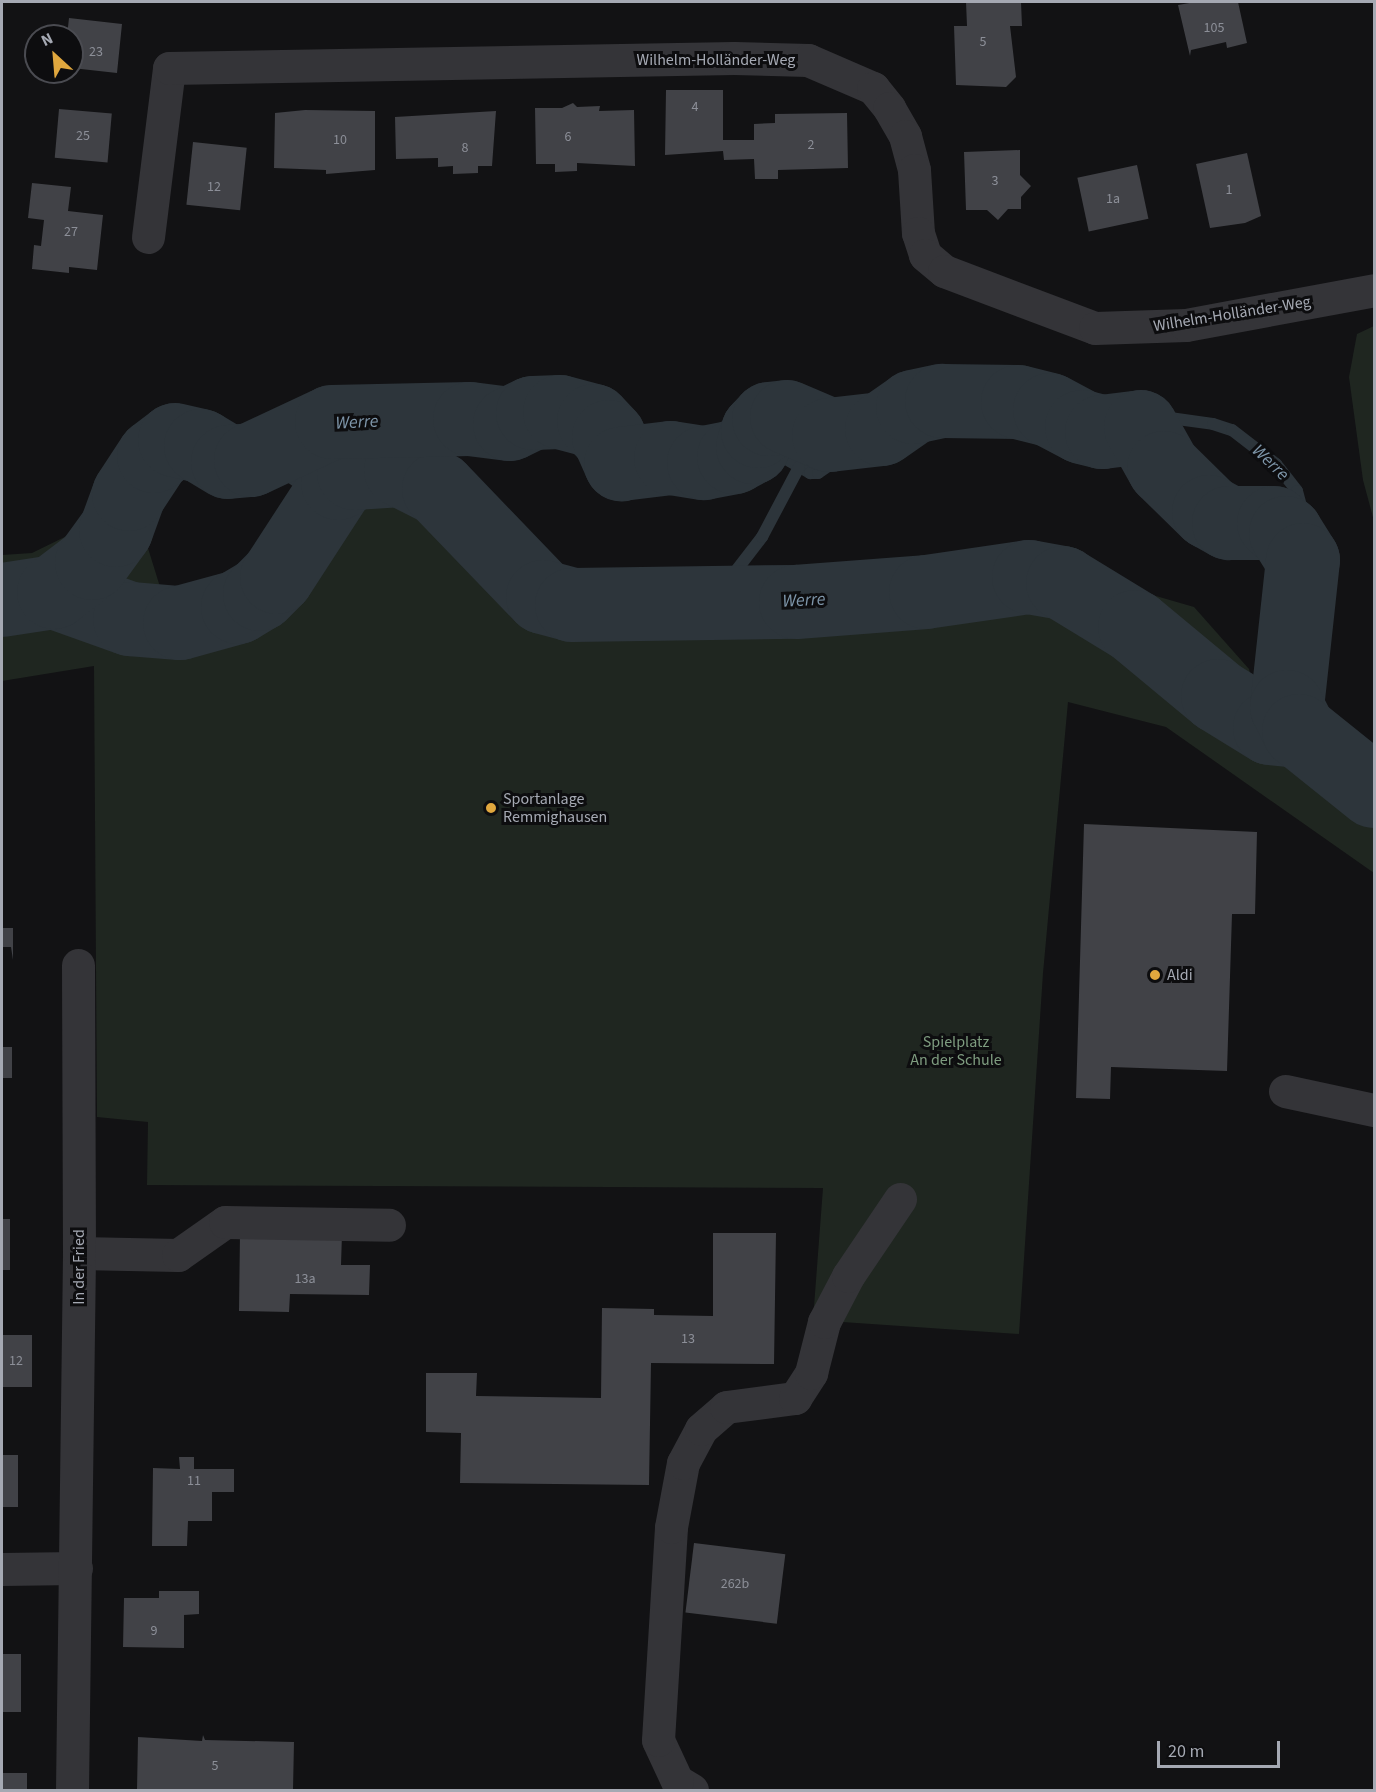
<!DOCTYPE html>
<html>
<head>
<meta charset="utf-8">
<style>
	body { margin:0 }
	#map { position:relative; width:1376px; height:1792px; overflow:hidden; background:#121214; font-family:"Source Sans 3",sans-serif }
	div>[style] { position:absolute }
	[style*='--x'] { left:calc(var(--x)*1px); top:calc(var(--y)*1px); width:calc(var(--w)*1px); rotate:calc(var(--a)*1deg) }
	.green>* { inset:0; background:#1f2620 }
	.stream>* { height:12px; margin:-6px; padding:0 6px; transform-origin:6px; border-radius:6px; background:#2d353b }
	.river>* { height:74px; margin:-37px; padding:0 37px; transform-origin:37px; border-radius:37px; background:#2d353b }
	.building>* { inset:0; background:#414247; transform-origin:0 0 }
	.minor>* { height:33px; margin:-16.5px; padding:0 16.5px; transform-origin:16.5px; border-radius:16.5px; background:#343438 }
	.dots>* { width:16px; height:16px; translate:-50% -50%; box-sizing:border-box; border:3px solid #0d0d0f; border-radius:50% }
	span { translate:-50% -50%; white-space:nowrap; text-align:center; line-height:1.15; -webkit-text-stroke:6px #0d0d0f; paint-order:stroke }
	.number-label { font-size:14px; color:#8c8f98 }
	.number-label span { -webkit-text-stroke-width:0 }
	.street-label { font-size:16px; color:#a5a9b3 }
	.poi-label { font-size:16px; color:#a5a9b3 }
	.left { translate:0 -50%; text-align:left }
	.park-label { font-size:16px; color:#7e9c7f }
	.water-label { font-size:18px; color:#7f97ab; font-style:italic }
	.frame { position:absolute; inset:0; border:3px solid #a5a9b3; pointer-events:none }
	.north { position:absolute; left:24px; top:24px; width:60px; height:60px; box-sizing:border-box; background:#0d0d0f; border:2px solid #4a4b51; border-radius:50%; rotate:334deg; font-size:16px; font-weight:700; line-height:24px; text-align:center; color:#a5a9b3 }
	.north::after { content:''; display:block; margin:auto; width:21px; height:27px; background:#e0a73e; clip-path:polygon(50% 0,100% 100%,50% 72%,0 100%) }
	.scale { position:absolute; left:1157px; top:1741px; width:123px; height:27px; box-sizing:border-box; border:3px solid #a5a9b3; border-top:0; padding-left:8px; font-size:18px; line-height:21px; white-space:nowrap; color:#a5a9b3; -webkit-text-stroke:4px #0d0d0f; paint-order:stroke }
</style>
</head>
<body>
<div id="map">
	<div class="green">
		<div style="clip-path:polygon(1374px 326px,1374px 521px,1363px 480px,1349px 377px,1357px 334px)"></div>
		<div style="clip-path:polygon(328px 454px,432px 457px,564px 581px,1111px 583px,1194px 607px,1249px 669px,1272px 751px,1330px 774px,1374px 803px,1374px 873px,1166px 727px,1068px 702px,1043px 973px,1019px 1334px,813px 1320px,823px 1188px,147px 1185px,148px 1122px,97px 1117px,94px 666px,2px 681px,2px 555px,32px 553px,134px 503px,161px 590px,219px 598px)"></div>
	</div>
	<div class="stream">
		<div style="--x:1141;--y:427;--w:30;--a:-17"></div>
		<div style="--x:1170;--y:418;--w:43;--a:7.9"></div>
		<div style="--x:1213;--y:424;--w:20;--a:18"></div>
		<div style="--x:1232;--y:430;--w:56;--a:37.7"></div>
		<div style="--x:1276;--y:464;--w:34;--a:52"></div>
		<div style="--x:1297;--y:491;--w:20;--a:75"></div>
		<div style="--x:1302;--y:510;--w:50;--a:88.9"></div>
		<div style="--x:753;--y:447;--w:22;--a:13"></div>
		<div style="--x:774;--y:452;--w:42;--a:30.3"></div>
		<div style="--x:810;--y:473;--w:8;--a:0"></div>
		<div style="--x:818;--y:473;--w:78;--a:-34.5"></div>
		<div style="--x:260;--y:456;--w:79;--a:34.7"></div>
		<div style="--x:703;--y:604;--w:24;--a:-38"></div>
		<div style="--x:722;--y:589;--w:66;--a:-52.4"></div>
		<div style="--x:762;--y:537;--w:79;--a:-62.1"></div>
	</div>
	<div class="river">
		<div style="--x:54;--y:592;--w:81;--a:19.6"></div>
		<div style="--x:130;--y:619;--w:50;--a:4.6"></div>
		<div style="--x:180;--y:623;--w:60;--a:-15.4"></div>
		<div style="--x:238;--y:607;--w:26;--a:-31"></div>
		<div style="--x:260;--y:594;--w:24;--a:-45"></div>
		<div style="--x:277;--y:577;--w:112;--a:-57"></div>
		<div style="--x:338;--y:483;--w:19;--a:-32"></div>
		<div style="--x:354;--y:473;--w:47;--a:-3.7"></div>
		<div style="--x:401;--y:470;--w:42;--a:26.6"></div>
		<div style="--x:439;--y:489;--w:150;--a:46.1"></div>
		<div style="--x:543;--y:597;--w:30;--a:15"></div>
		<div style="--x:572;--y:605;--w:224;--a:-0.8"></div>
		<div style="--x:796;--y:602;--w:130;--a:-4.4"></div>
		<div style="--x:926;--y:592;--w:104;--a:-8.3"></div>
		<div style="--x:1029;--y:577;--w:35;--a:10"></div>
		<div style="--x:1063;--y:583;--w:84;--a:31.4"></div>
		<div style="--x:1135;--y:627;--w:108;--a:39.7"></div>
		<div style="--x:1218;--y:696;--w:61;--a:31.6"></div>
		<div style="--x:1270;--y:728;--w:29;--a:6"></div>
		<div style="--x:2;--y:600;--w:53;--a:-8.7"></div>
		<div style="--x:54;--y:592;--w:48;--a:-37.3"></div>
		<div style="--x:92;--y:563;--w:41;--a:-54"></div>
		<div style="--x:116;--y:530;--w:38;--a:-70"></div>
		<div style="--x:129;--y:494;--w:45;--a:-56.7"></div>
		<div style="--x:154;--y:456;--w:26;--a:-37"></div>
		<div style="--x:175;--y:440;--w:27;--a:13"></div>
		<div style="--x:201;--y:446;--w:31;--a:31"></div>
		<div style="--x:228;--y:462;--w:23;--a:-5"></div>
		<div style="--x:251;--y:460;--w:89;--a:-25.1"></div>
		<div style="--x:332;--y:422;--w:138;--a:-1.2"></div>
		<div style="--x:470;--y:419;--w:40;--a:7.1"></div>
		<div style="--x:510;--y:424;--w:25;--a:-26"></div>
		<div style="--x:533;--y:413;--w:27;--a:-2"></div>
		<div style="--x:560;--y:412;--w:35;--a:15"></div>
		<div style="--x:594;--y:421;--w:22;--a:47"></div>
		<div style="--x:609;--y:437;--w:30;--a:66"></div>
		<div style="--x:621;--y:464;--w:50;--a:-6.8"></div>
		<div style="--x:671;--y:458;--w:33;--a:9"></div>
		<div style="--x:704;--y:463;--w:31;--a:-11"></div>
		<div style="--x:734;--y:457;--w:21;--a:-28"></div>
		<div style="--x:753;--y:447;--w:17;--a:-73"></div>
		<div style="--x:758;--y:431;--w:16;--a:-47"></div>
		<div style="--x:769;--y:419;--w:18;--a:-6"></div>
		<div style="--x:787;--y:417;--w:46;--a:23.2"></div>
		<div style="--x:829;--y:435;--w:53;--a:-6.5"></div>
		<div style="--x:882;--y:429;--w:38;--a:-35"></div>
		<div style="--x:913;--y:407;--w:30;--a:-12"></div>
		<div style="--x:942;--y:401;--w:76;--a:0.8"></div>
		<div style="--x:1018;--y:402;--w:33;--a:14"></div>
		<div style="--x:1050;--y:410;--w:36;--a:28"></div>
		<div style="--x:1082;--y:427;--w:21;--a:14"></div>
		<div style="--x:1102;--y:432;--w:39;--a:-7"></div>
		<div style="--x:1141;--y:427;--w:47;--a:60.7"></div>
		<div style="--x:1164;--y:468;--w:63;--a:44.4"></div>
		<div style="--x:1209;--y:512;--w:23;--a:29"></div>
		<div style="--x:1229;--y:523;--w:45;--a:0"></div>
		<div style="--x:1274;--y:523;--w:16;--a:40"></div>
		<div style="--x:1286;--y:533;--w:32;--a:58"></div>
		<div style="--x:1303;--y:560;--w:148;--a:96.2"></div>
		<div style="--x:1287;--y:707;--w:27;--a:63"></div>
		<div style="--x:1299;--y:731;--w:96;--a:38.7"></div>
	</div>
	<div class="building">
		<div style="clip-path:polygon(966px 2px,1021px 2px,1022px 26px,1010px 26px,1016px 77px,1006px 87px,956px 85px,954px 26px,967px 26px)"></div>
		<div style="clip-path:polygon(1195px 2px,1238px 2px,1247px 43px,1227px 48px,1226px 42px,1191px 50px,1190px 56px,1178px 5px)"></div>
		<div style="clip-path:polygon(69px 18px,122px 24px,117px 73px,72px 68px,72px 36px,67px 36px)"></div>
		<div style="clip-path:polygon(666px 90px,723px 90px,723px 140px,754px 140px,754px 124px,775px 123px,775px 114px,847px 113px,848px 168px,778px 170px,778px 179px,755px 179px,754px 159px,724px 160px,723px 151px,665px 155px)"></div>
		<div style="clip-path:polygon(573px 103px,577px 107px,600px 106px,599px 111px,634px 110px,635px 166px,577px 163px,577px 171px,555px 172px,555px 164px,536px 164px,535px 108px,562px 108px)"></div>
		<div style="left:59px;top:109px;width:53px;height:49px;rotate:5deg"></div>
		<div style="clip-path:polygon(305px 110px,375px 111px,375px 170px,326px 174px,326px 170px,274px 168px,275px 113px)"></div>
		<div style="clip-path:polygon(496px 111px,492px 166px,478px 166px,478px 173px,453px 174px,453px 166px,438px 167px,438px 158px,396px 159px,395px 117px)"></div>
		<div style="left:193px;top:142px;width:54px;height:63px;rotate:6deg"></div>
		<div style="clip-path:polygon(1020px 150px,1020px 175px,1031px 186px,1021px 197px,1021px 209px,1008px 209px,998px 220px,987px 210px,966px 210px,964px 152px)"></div>
		<div style="clip-path:polygon(1247px 153px,1261px 216px,1245px 223px,1210px 228px,1196px 164px)"></div>
		<div style="left:1137px;top:165px;width:55px;height:61px;rotate:78deg"></div>
		<div style="clip-path:polygon(32px 183px,71px 187px,68px 211px,103px 215px,97px 270px,69px 267px,69px 273px,32px 269px,34px 245px,41px 246px,44px 220px,28px 218px)"></div>
		<div style="clip-path:polygon(1084px 824px,1257px 832px,1255px 914px,1232px 914px,1227px 1071px,1111px 1067px,1110px 1099px,1076px 1098px)"></div>
		<div style="clip-path:polygon(2px 928px,13px 928px,13px 960px,11px 947px,2px 947px)"></div>
		<div style="left:2px;top:1047px;width:10px;height:31px"></div>
		<div style="left:2px;top:1219px;width:8px;height:51px"></div>
		<div style="clip-path:polygon(240px 1233px,342px 1234px,341px 1265px,370px 1265px,369px 1295px,290px 1294px,289px 1312px,239px 1311px)"></div>
		<div style="clip-path:polygon(713px 1233px,776px 1233px,774px 1364px,651px 1363px,649px 1485px,460px 1483px,461px 1433px,426px 1432px,426px 1373px,477px 1373px,476px 1396px,601px 1398px,602px 1308px,654px 1309px,654px 1315px,713px 1316px)"></div>
		<div style="left:2px;top:1335px;width:30px;height:52px"></div>
		<div style="left:2px;top:1455px;width:16px;height:52px"></div>
		<div style="clip-path:polygon(179px 1457px,194px 1457px,194px 1469px,234px 1469px,234px 1492px,212px 1492px,212px 1521px,188px 1521px,187px 1546px,152px 1546px,153px 1468px,180px 1469px)"></div>
		<div style="left:694px;top:1543px;width:92px;height:70px;rotate:7deg"></div>
		<div style="clip-path:polygon(159px 1591px,199px 1591px,199px 1614px,184px 1615px,184px 1648px,123px 1647px,124px 1598px,159px 1598px)"></div>
		<div style="left:2px;top:1654px;width:19px;height:58px"></div>
		<div style="clip-path:polygon(203px 1735px,205px 1740px,294px 1742px,293px 1790px,137px 1790px,138px 1737px,202px 1741px)"></div>
		<div style="left:2px;top:1773px;width:25px;height:17px"></div>
	</div>
	<div class="minor">
		<div style="--x:148;--y:237;--w:170;--a:-82.9"></div>
		<div style="--x:169;--y:68;--w:565;--a:-1.01"></div>
		<div style="--x:734;--y:58;--w:74;--a:1.5"></div>
		<div style="--x:808;--y:60;--w:71;--a:23.3"></div>
		<div style="--x:873;--y:88;--w:26;--a:51"></div>
		<div style="--x:889;--y:108;--w:32;--a:60"></div>
		<div style="--x:905;--y:136;--w:35;--a:75"></div>
		<div style="--x:914;--y:170;--w:63;--a:86.4"></div>
		<div style="--x:918;--y:233;--w:23;--a:72"></div>
		<div style="--x:925;--y:255;--w:25;--a:40"></div>
		<div style="--x:944;--y:271;--w:161;--a:20.7"></div>
		<div style="--x:1095;--y:328;--w:91;--a:-1.9"></div>
		<div style="--x:1186;--y:325;--w:191;--a:-10.5"></div>
		<div style="--x:1285;--y:1091;--w:91;--a:12.1"></div>
		<div style="--x:79;--y:1253;--w:99;--a:1.2"></div>
		<div style="--x:178;--y:1255;--w:57;--a:-35.1"></div>
		<div style="--x:225;--y:1222;--w:164;--a:1"></div>
		<div style="--x:2;--y:1569;--w:74;--a:-0.8"></div>
		<div style="--x:72;--y:1790;--w:537;--a:-89.25"></div>
		<div style="--x:79;--y:1253;--w:288;--a:-90.2"></div>
		<div style="--x:692;--y:1790;--w:17;--a:-149"></div>
		<div style="--x:677;--y:1781;--w:45;--a:-114.9"></div>
		<div style="--x:658;--y:1740;--w:213;--a:-86.5"></div>
		<div style="--x:671;--y:1527;--w:65;--a:-79.4"></div>
		<div style="--x:683;--y:1463;--w:38;--a:-62"></div>
		<div style="--x:701;--y:1429;--w:33;--a:-41"></div>
		<div style="--x:726;--y:1407;--w:70;--a:-7.4"></div>
		<div style="--x:795;--y:1398;--w:30;--a:-57"></div>
		<div style="--x:811;--y:1373;--w:53;--a:-75.7"></div>
		<div style="--x:824;--y:1322;--w:52;--a:-62.4"></div>
		<div style="--x:848;--y:1276;--w:93;--a:-56"></div>
	</div>
	<div class="dots">
		<div style="left:491px;top:808px;background:#e0a73e"></div>
		<div style="left:1155px;top:975px;background:#e0a73e"></div>
	</div>
	<div class="number-label">
		<span style="left:1214px;top:28px">105</span>
		<span style="left:983px;top:42px">5</span>
		<span style="left:96px;top:52px">23</span>
		<span style="left:695px;top:107px">4</span>
		<span style="left:83px;top:136px">25</span>
		<span style="left:568px;top:137px">6</span>
		<span style="left:340px;top:140px">10</span>
		<span style="left:811px;top:145px">2</span>
		<span style="left:465px;top:148px">8</span>
		<span style="left:995px;top:181px">3</span>
		<span style="left:214px;top:187px">12</span>
		<span style="left:1229px;top:190px">1</span>
		<span style="left:1113px;top:199px">1a</span>
		<span style="left:71px;top:232px">27</span>
		<span style="left:305px;top:1279px">13a</span>
		<span style="left:688px;top:1339px">13</span>
		<span style="left:16px;top:1361px">12</span>
		<span style="left:194px;top:1481px">11</span>
		<span style="left:735px;top:1584px">262b</span>
		<span style="left:154px;top:1631px">9</span>
		<span style="left:215px;top:1766px">5</span>
	</div>
	<div class="street-label">
		<span style="left:716px;top:60px">Wilhelm-Holländer-Weg</span>
		<span style="left:1232px;top:314px;rotate:-9deg">Wilhelm-Holländer-Weg</span>
		<span style="left:79px;top:1267px;rotate:-90deg">In der Fried</span>
	</div>
	<div class="poi-label">
		<span class="left" style="left:503px;top:808px">Sportanlage<br>Remmighausen</span>
		<span class="left" style="left:1167px;top:975px">Aldi</span>
	</div>
	<div class="park-label">
		<span style="left:956px;top:1051px">Spielplatz<br>An der Schule</span>
	</div>
	<div class="water-label">
		<span style="left:357px;top:423px;rotate:-3deg">Werre</span>
		<span style="left:1270px;top:463px;rotate:44deg">Werre</span>
		<span style="left:804px;top:601px;rotate:-3deg">Werre</span>
	</div>
	<div class="frame"></div>
	<div class="north">N</div>
	<div class="scale">20 m</div>
</div>
</body>
</html>
